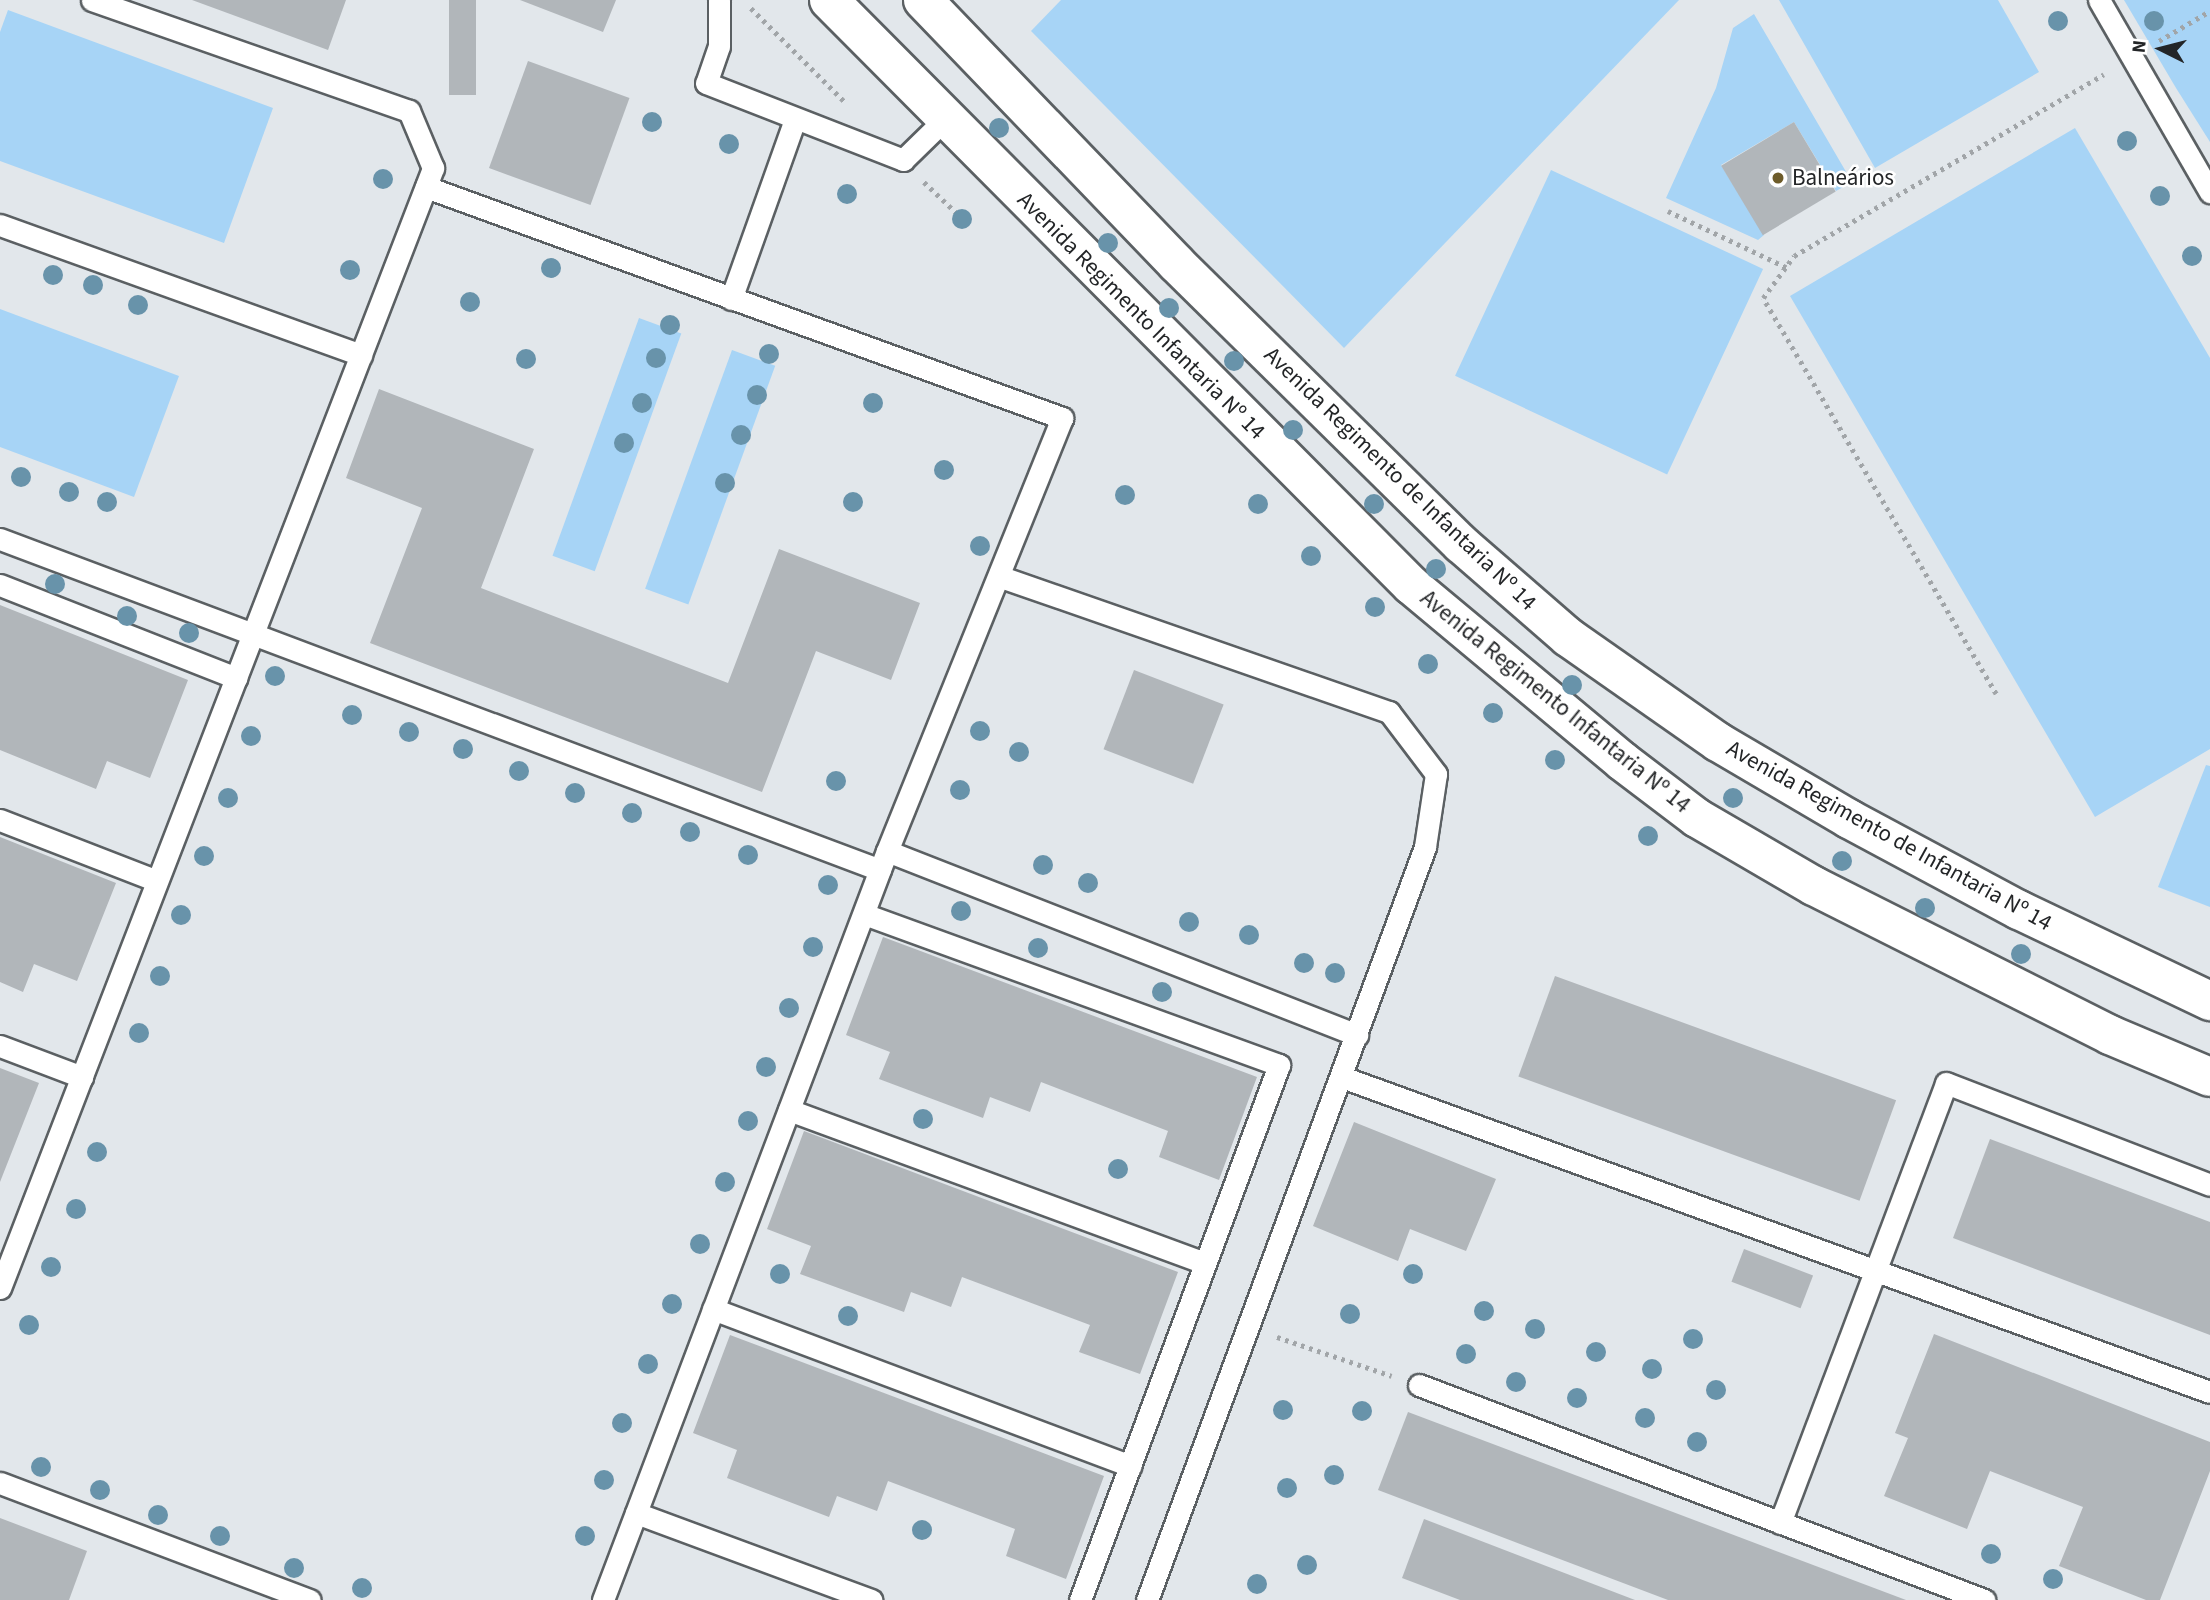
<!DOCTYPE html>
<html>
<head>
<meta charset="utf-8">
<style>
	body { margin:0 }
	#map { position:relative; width:2210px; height:1600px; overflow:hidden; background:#e2e7eb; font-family:"Source Sans 3",sans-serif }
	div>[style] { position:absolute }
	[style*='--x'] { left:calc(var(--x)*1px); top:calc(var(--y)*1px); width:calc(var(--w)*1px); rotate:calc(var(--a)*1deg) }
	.green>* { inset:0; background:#a7d4f6; transform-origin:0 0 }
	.building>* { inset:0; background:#b1b6ba; transform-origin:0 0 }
	.path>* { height:4.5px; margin-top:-2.25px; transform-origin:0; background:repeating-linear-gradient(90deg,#a1a5a8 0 3.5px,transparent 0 8.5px) }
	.roads { filter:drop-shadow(2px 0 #5b6063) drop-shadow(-2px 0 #5b6063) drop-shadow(0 2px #5b6063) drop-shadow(0 -2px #5b6063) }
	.lane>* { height:21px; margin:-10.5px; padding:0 10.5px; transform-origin:10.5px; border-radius:10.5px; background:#fff }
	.primary>* { height:38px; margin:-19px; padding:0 19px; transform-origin:19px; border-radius:19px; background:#fff }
	.trees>* { width:20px; height:20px; margin:-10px; border-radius:50%; background:#6893aa }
	.dots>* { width:19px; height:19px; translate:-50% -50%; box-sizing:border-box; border:4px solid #fff; border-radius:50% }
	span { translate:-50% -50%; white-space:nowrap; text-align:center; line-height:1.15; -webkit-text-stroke:5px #fff; paint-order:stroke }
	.poi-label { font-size:23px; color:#232527 }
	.left { translate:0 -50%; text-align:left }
	.street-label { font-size:23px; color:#232527 }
	.north { position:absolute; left:2126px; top:14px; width:70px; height:70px; -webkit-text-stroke:5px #fff; paint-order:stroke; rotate:276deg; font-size:19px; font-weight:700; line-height:28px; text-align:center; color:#232527 }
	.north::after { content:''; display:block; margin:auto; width:24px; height:32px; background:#232527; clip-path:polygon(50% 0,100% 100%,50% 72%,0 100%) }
</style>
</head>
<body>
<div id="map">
	<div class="green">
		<div style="clip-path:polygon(1061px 0,1679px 0,1344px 348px,1031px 31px)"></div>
		<div style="clip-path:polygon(1779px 0,1998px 0,2039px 72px,1875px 168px)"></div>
		<div style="clip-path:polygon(2124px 0,2210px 0,2210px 142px,2176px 88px)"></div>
		<div style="clip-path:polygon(8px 10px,273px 108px,224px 243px,0 161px,0 32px)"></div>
		<div style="clip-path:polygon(1754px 14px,1852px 182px,1836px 191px,1794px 122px,1721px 165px,1764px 235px,1758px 240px,1666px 198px,1716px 88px,1733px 28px)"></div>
		<div style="clip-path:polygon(2075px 128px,2210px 358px,2210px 749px,2095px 817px,1790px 296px)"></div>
		<div style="left:1551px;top:170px;width:234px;height:227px;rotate:25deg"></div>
		<div style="clip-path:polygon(0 309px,179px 376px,134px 497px,0 447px)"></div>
		<div style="left:639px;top:318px;width:45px;height:253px;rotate:20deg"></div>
		<div style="left:732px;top:350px;width:46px;height:254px;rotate:20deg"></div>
		<div style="clip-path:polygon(2206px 765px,2210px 766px,2210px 907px,2158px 887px)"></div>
	</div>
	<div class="building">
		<div style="clip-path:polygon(192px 0,346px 0,328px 50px)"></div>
		<div style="left:449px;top:0;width:27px;height:95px"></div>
		<div style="clip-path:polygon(520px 0,616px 0,603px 32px)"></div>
		<div style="left:528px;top:61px;width:108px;height:114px;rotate:20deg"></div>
		<div style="left:1794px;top:122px;width:81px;height:85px;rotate:59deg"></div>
		<div style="clip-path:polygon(379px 389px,534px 449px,481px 588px,728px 683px,779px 549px,920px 603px,891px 680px,816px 651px,762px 792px,370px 643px,422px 508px,346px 478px)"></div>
		<div style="clip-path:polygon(0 605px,188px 680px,150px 778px,107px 761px,96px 789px,0 750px)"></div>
		<div style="left:1134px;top:670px;width:96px;height:85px;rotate:21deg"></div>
		<div style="clip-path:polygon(0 837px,116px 883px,77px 981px,34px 964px,23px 992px,0 982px)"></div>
		<div style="clip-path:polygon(883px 937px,1257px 1077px,1219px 1180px,1159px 1157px,1168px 1131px,1041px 1082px,1030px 1112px,990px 1097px,983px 1118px,879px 1079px,890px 1052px,846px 1035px)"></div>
		<div style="left:1555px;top:976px;width:363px;height:107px;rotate:20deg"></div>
		<div style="clip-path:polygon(0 1068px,39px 1083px,0 1182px)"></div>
		<div style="clip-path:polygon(1354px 1122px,1496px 1179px,1466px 1251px,1410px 1229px,1398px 1261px,1313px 1226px)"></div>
		<div style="clip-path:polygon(804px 1131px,1178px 1272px,1140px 1374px,1079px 1352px,1090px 1325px,962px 1277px,951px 1307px,911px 1292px,904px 1312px,800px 1274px,811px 1246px,767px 1229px)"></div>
		<div style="clip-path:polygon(1990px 1139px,2210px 1222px,2210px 1335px,1953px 1238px)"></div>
		<div style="left:1744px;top:1249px;width:74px;height:35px;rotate:21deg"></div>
		<div style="clip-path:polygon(1934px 1334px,2210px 1442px,2210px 1471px,2160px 1600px,2146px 1600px,2059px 1566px,2083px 1507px,1990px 1471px,1967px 1529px,1884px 1496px,1908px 1438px,1895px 1433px)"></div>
		<div style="clip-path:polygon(730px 1335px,1104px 1476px,1066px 1579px,1006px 1556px,1015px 1529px,888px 1481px,877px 1511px,837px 1496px,829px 1517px,727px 1478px,737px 1450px,693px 1433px)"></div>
		<div style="clip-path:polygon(1408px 1412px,1906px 1600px,1668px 1600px,1378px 1490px)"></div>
		<div style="clip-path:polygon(0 1518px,87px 1551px,69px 1600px,0 1600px)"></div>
		<div style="clip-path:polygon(1424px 1519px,1635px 1600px,1460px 1600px,1402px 1578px)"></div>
	</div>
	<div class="path">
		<div style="--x:751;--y:8;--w:132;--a:45"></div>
		<div style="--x:2159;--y:41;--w:59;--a:-30.5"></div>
		<div style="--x:924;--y:182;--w:55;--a:43.5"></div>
		<div style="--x:1668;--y:211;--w:131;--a:25.4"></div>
		<div style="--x:1996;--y:694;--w:459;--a:-120.5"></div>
		<div style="--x:1763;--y:298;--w:52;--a:-53.6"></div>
		<div style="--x:1794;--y:256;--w:359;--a:-30.4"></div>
		<div style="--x:1277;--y:1337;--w:121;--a:18.7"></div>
	</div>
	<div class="roads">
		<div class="lane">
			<div style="--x:719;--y:0;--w:46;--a:90"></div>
			<div style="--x:719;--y:46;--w:39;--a:109"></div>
			<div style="--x:706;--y:83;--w:212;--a:21.3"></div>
			<div style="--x:903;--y:160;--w:59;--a:-44.3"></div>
			<div style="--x:2099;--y:0;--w:222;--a:60"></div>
			<div style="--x:426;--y:187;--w:677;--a:19.96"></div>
			<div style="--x:1062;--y:418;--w:467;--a:112"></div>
			<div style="--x:887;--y:851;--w:801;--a:110.77"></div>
			<div style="--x:0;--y:225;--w:384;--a:19.8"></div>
			<div style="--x:731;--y:299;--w:191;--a:-70.4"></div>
			<div style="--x:0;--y:539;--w:940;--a:20.61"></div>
			<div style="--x:1001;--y:577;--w:411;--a:19.2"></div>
			<div style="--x:1389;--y:712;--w:78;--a:52.8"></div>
			<div style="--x:1436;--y:774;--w:74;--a:98.6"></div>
			<div style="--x:1425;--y:847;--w:803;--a:110.26"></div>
			<div style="--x:0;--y:585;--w:254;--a:21.5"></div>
			<div style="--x:0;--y:820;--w:168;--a:21.2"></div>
			<div style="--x:887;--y:851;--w:505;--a:21.38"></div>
			<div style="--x:864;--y:914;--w:442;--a:20"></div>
			<div style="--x:1279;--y:1065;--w:571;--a:110.4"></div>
			<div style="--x:0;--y:1046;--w:88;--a:20.7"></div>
			<div style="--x:1342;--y:1077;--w:923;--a:19.95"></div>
			<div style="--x:789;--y:1110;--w:443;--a:20.2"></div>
			<div style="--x:0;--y:1288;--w:1201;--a:-68.86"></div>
			<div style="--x:433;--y:168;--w:62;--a:-112.8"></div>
			<div style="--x:409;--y:111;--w:336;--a:-160.7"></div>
			<div style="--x:713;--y:1309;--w:446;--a:20.6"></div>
			<div style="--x:1419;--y:1385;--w:605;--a:20.83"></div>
			<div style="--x:0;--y:1483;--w:331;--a:20.7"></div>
			<div style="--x:636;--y:1513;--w:251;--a:20.3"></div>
			<div style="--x:1780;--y:1523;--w:470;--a:-69.3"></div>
			<div style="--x:1946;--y:1083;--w:283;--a:21.1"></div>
		</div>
		<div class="primary">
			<div style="--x:829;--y:0;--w:825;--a:45.15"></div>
			<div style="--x:1411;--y:585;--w:275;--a:39.8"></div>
			<div style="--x:1622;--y:761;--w:94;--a:37.2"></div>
			<div style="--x:1697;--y:818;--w:135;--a:30.2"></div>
			<div style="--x:1814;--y:886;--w:331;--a:26.7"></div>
			<div style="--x:2110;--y:1035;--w:108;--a:22.8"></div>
			<div style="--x:923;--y:0;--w:366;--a:46.1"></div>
			<div style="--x:1177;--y:264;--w:399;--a:44.6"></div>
			<div style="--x:1461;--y:544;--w:142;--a:41"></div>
			<div style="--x:1568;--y:637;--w:183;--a:35"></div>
			<div style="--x:1718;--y:742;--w:152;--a:30.4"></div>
			<div style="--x:1849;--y:819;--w:193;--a:28.2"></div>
			<div style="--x:2019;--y:910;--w:212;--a:25.5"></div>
		</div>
	</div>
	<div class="trees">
		<div style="left:2058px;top:21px"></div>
		<div style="left:2154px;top:21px"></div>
		<div style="left:652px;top:122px"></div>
		<div style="left:999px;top:128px"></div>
		<div style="left:2127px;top:141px"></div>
		<div style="left:729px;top:144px"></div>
		<div style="left:383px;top:179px"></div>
		<div style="left:847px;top:194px"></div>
		<div style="left:2160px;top:196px"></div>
		<div style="left:962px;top:219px"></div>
		<div style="left:1108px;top:243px"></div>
		<div style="left:2192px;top:256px"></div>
		<div style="left:551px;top:268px"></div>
		<div style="left:350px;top:270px"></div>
		<div style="left:53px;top:275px"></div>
		<div style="left:93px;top:285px"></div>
		<div style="left:470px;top:302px"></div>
		<div style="left:138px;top:305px"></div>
		<div style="left:1169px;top:308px"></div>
		<div style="left:670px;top:325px"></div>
		<div style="left:769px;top:354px"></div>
		<div style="left:656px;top:358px"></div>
		<div style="left:526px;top:359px"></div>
		<div style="left:1234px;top:361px"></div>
		<div style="left:757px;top:395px"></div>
		<div style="left:642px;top:403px"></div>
		<div style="left:873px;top:403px"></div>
		<div style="left:1293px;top:430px"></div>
		<div style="left:741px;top:435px"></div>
		<div style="left:624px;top:443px"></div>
		<div style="left:944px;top:470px"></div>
		<div style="left:21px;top:477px"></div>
		<div style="left:725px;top:483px"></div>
		<div style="left:69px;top:492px"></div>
		<div style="left:1125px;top:495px"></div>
		<div style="left:107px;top:502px"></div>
		<div style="left:853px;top:502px"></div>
		<div style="left:1258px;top:504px"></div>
		<div style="left:1374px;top:504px"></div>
		<div style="left:980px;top:546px"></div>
		<div style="left:1311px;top:556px"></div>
		<div style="left:1436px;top:569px"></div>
		<div style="left:55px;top:584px"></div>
		<div style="left:1375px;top:607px"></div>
		<div style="left:127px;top:616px"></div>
		<div style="left:189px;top:633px"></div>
		<div style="left:1428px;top:664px"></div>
		<div style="left:275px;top:676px"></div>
		<div style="left:1572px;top:685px"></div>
		<div style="left:1493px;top:713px"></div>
		<div style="left:352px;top:715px"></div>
		<div style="left:980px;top:731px"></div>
		<div style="left:409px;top:732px"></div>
		<div style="left:251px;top:736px"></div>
		<div style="left:463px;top:749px"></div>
		<div style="left:1019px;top:752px"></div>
		<div style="left:1555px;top:760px"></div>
		<div style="left:519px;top:771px"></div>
		<div style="left:836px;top:781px"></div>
		<div style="left:960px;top:790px"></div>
		<div style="left:575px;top:793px"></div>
		<div style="left:228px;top:798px"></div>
		<div style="left:1733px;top:798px"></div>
		<div style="left:632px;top:813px"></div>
		<div style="left:690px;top:832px"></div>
		<div style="left:1648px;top:836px"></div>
		<div style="left:748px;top:855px"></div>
		<div style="left:204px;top:856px"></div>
		<div style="left:1842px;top:861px"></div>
		<div style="left:1043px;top:865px"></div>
		<div style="left:1088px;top:883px"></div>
		<div style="left:828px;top:885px"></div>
		<div style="left:1925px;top:908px"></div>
		<div style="left:961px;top:911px"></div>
		<div style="left:181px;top:915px"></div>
		<div style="left:1189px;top:922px"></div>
		<div style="left:1249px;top:935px"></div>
		<div style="left:813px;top:947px"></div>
		<div style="left:1038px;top:948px"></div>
		<div style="left:2021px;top:954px"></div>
		<div style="left:1304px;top:963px"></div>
		<div style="left:1335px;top:973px"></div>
		<div style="left:160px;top:976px"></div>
		<div style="left:1162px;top:992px"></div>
		<div style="left:789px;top:1008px"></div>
		<div style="left:139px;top:1033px"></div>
		<div style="left:766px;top:1067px"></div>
		<div style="left:923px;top:1119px"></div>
		<div style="left:748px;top:1121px"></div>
		<div style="left:97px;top:1152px"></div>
		<div style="left:1118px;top:1169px"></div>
		<div style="left:725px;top:1182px"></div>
		<div style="left:76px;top:1209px"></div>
		<div style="left:700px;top:1244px"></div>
		<div style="left:51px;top:1267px"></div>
		<div style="left:780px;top:1274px"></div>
		<div style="left:1413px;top:1274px"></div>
		<div style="left:672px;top:1304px"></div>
		<div style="left:1484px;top:1311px"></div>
		<div style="left:1350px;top:1314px"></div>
		<div style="left:848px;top:1316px"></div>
		<div style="left:29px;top:1325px"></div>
		<div style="left:1535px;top:1329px"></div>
		<div style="left:1693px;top:1339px"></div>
		<div style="left:1596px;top:1352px"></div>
		<div style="left:1466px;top:1354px"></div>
		<div style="left:648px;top:1364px"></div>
		<div style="left:1652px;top:1369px"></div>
		<div style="left:1516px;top:1382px"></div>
		<div style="left:1716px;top:1390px"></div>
		<div style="left:1577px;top:1398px"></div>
		<div style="left:1283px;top:1410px"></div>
		<div style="left:1362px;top:1411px"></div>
		<div style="left:1645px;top:1418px"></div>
		<div style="left:622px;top:1423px"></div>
		<div style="left:1697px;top:1442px"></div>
		<div style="left:41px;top:1467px"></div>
		<div style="left:1334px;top:1475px"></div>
		<div style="left:604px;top:1480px"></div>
		<div style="left:1287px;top:1488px"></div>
		<div style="left:100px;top:1490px"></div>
		<div style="left:158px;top:1515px"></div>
		<div style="left:922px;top:1530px"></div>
		<div style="left:220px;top:1536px"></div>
		<div style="left:585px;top:1536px"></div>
		<div style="left:1991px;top:1554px"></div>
		<div style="left:1307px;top:1565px"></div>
		<div style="left:294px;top:1568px"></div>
		<div style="left:2053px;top:1579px"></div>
		<div style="left:1257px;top:1584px"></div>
		<div style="left:362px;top:1588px"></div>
	</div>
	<div class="dots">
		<div style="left:1778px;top:178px;background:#6e5c2a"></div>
	</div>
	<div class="poi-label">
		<span class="left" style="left:1792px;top:178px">Balneários</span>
	</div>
	<div class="street-label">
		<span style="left:1141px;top:316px;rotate:45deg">Avenida Regimento Infantaria Nº 14</span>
		<span style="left:1400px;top:479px;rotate:44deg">Avenida Regimento de Infantaria Nº 14</span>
		<span style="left:1555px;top:702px;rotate:39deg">Avenida Regimento Infantaria Nº 14</span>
		<span style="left:1889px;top:836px;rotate:29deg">Avenida Regimento de Infantaria Nº 14</span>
	</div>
	<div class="north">N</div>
</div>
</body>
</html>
